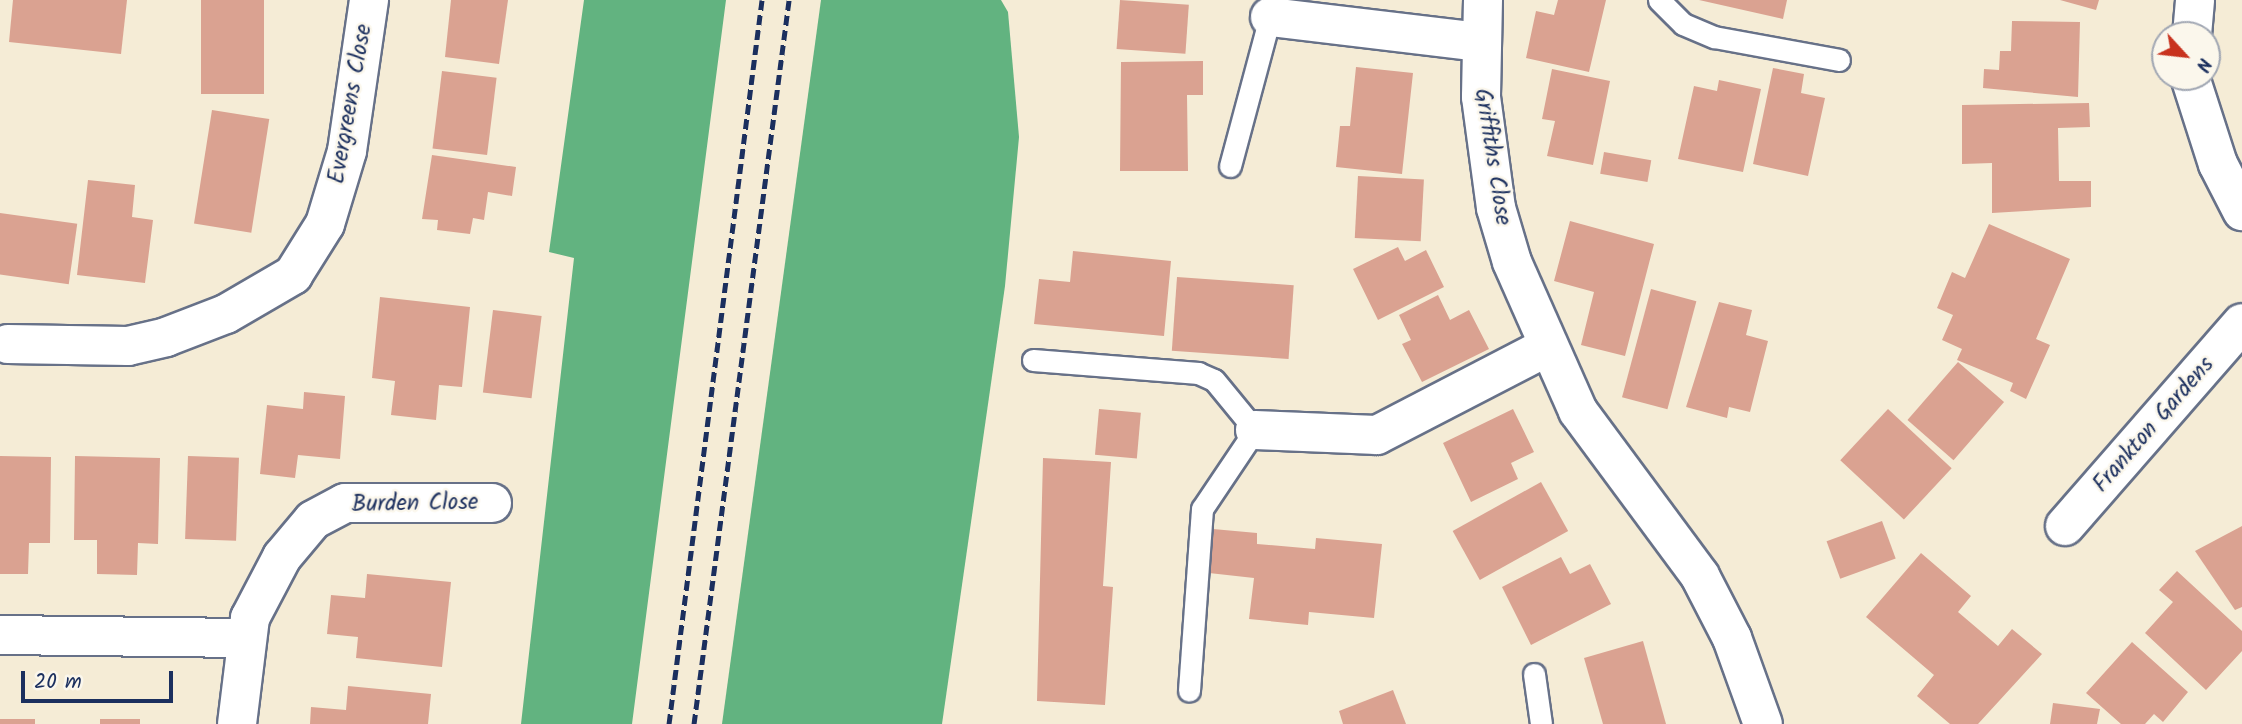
<!DOCTYPE html>
<html>
<head>
<meta charset="utf-8">
<style>
	body { margin:0 }
	#map { position:relative; width:2242px; height:724px; overflow:hidden; background:#f5ecd6; font-family:Kalam,sans-serif }
	div>[style] { position:absolute }
	[style*='--x'] { left:calc(var(--x)*1px); top:calc(var(--y)*1px); width:calc(var(--w)*1px); rotate:calc(var(--a)*1deg) }
	.forest>* { inset:0; background:#62b380 }
	.building>* { inset:0; background:#daa291; transform-origin:0 0 }
	.roads { filter:drop-shadow(2px 0 #677188) drop-shadow(-2px 0 #677188) drop-shadow(0 2px #677188) drop-shadow(0 -2px #677188) }
	.service>* { height:21px; margin:-10.5px; padding:0 10.5px; transform-origin:10.5px; border-radius:10.5px; background:#fff }
	.minor>* { height:38px; margin:-19px; padding:0 19px; transform-origin:19px; border-radius:19px; background:#fff }
	.rail>* { height:5px; margin-top:-2.5px; transform-origin:0; background:repeating-linear-gradient(90deg,#1b2f5e 0 10px,transparent 0 15px) }
	span { translate:-50% -50%; white-space:nowrap; text-align:center; line-height:1.15; -webkit-text-stroke:5px #fbf7ec; paint-order:stroke }
	.street-label { font-size:23px; color:#1b2f5e }
	.north { position:absolute; left:2151px; top:21px; width:70px; height:70px; box-sizing:border-box; background:#fbf7ec; border:2px solid #a1a7b3; border-radius:50%; rotate:117deg; font-size:19px; font-weight:700; line-height:28px; text-align:center; color:#1b2f5e }
	.north::after { content:''; display:block; margin:auto; width:24px; height:32px; background:#c8321e; clip-path:polygon(50% 0,100% 100%,50% 72%,0 100%) }
	.scale { position:absolute; left:21px; top:671px; width:152px; height:32px; box-sizing:border-box; border:4px solid #1b2f5e; border-top:0; padding-left:9px; font-size:21px; line-height:24px; white-space:nowrap; color:#1b2f5e; -webkit-text-stroke:5px #fbf7ec; paint-order:stroke }
</style>
</head>
<body>
<div id="map">
	<div class="forest">
		<div style="clip-path:polygon(584px 0,726px 0,632px 724px,521px 724px,574px 258px,549px 252px)"></div>
		<div style="clip-path:polygon(821px 0,1001px 0,1008px 12px,1019px 137px,1005px 286px,942px 724px,722px 724px)"></div>
	</div>
	<div class="building">
		<div style="clip-path:polygon(13px 0,127px 0,121px 54px,9px 42px)"></div>
		<div style="left:201px;top:0;width:63px;height:94px"></div>
		<div style="clip-path:polygon(451px 0,508px 0,499px 64px,445px 57px)"></div>
		<div style="left:1120px;top:0;width:69px;height:49px;rotate:4deg"></div>
		<div style="clip-path:polygon(1558px 0,1606px 0,1589px 72px,1526px 58px,1536px 11px,1554px 15px)"></div>
		<div style="clip-path:polygon(1699px 0,1787px 0,1783px 19px)"></div>
		<div style="clip-path:polygon(2060px 0,2099px 0,2096px 10px)"></div>
		<div style="clip-path:polygon(2012px 21px,2080px 22px,2078px 97px,1983px 88px,1984px 69px,1999px 70px,2000px 51px,2011px 51px)"></div>
		<div style="clip-path:polygon(1203px 61px,1203px 95px,1187px 95px,1188px 171px,1120px 171px,1121px 62px)"></div>
		<div style="clip-path:polygon(1356px 67px,1413px 73px,1402px 174px,1336px 167px,1340px 126px,1350px 126px)"></div>
		<div style="clip-path:polygon(1773px 68px,1804px 74px,1801px 93px,1825px 98px,1808px 176px,1753px 164px)"></div>
		<div style="clip-path:polygon(1552px 69px,1610px 81px,1593px 165px,1547px 156px,1555px 121px,1542px 119px)"></div>
		<div style="left:442px;top:71px;width:55px;height:78px;rotate:7deg"></div>
		<div style="clip-path:polygon(1719px 80px,1761px 89px,1743px 172px,1678px 159px,1694px 86px,1717px 91px)"></div>
		<div style="clip-path:polygon(2089px 103px,2090px 127px,2058px 128px,2059px 181px,2091px 181px,2091px 207px,1992px 213px,1992px 163px,1962px 164px,1962px 105px)"></div>
		<div style="left:212px;top:110px;width:58px;height:115px;rotate:9deg"></div>
		<div style="left:1604px;top:152px;width:48px;height:22px;rotate:10deg"></div>
		<div style="clip-path:polygon(432px 155px,516px 167px,512px 196px,488px 192px,484px 220px,473px 218px,470px 234px,437px 230px,438px 220px,422px 219px)"></div>
		<div style="left:1358px;top:176px;width:66px;height:62px;rotate:3deg"></div>
		<div style="clip-path:polygon(88px 180px,135px 185px,132px 217px,153px 220px,145px 283px,77px 275px)"></div>
		<div style="left:0;top:213px;width:78px;height:61px;rotate:8deg"></div>
		<div style="clip-path:polygon(1570px 221px,1654px 244px,1625px 356px,1581px 345px,1594px 292px,1554px 281px)"></div>
		<div style="clip-path:polygon(1989px 224px,2070px 259px,2036px 339px,2050px 345px,2026px 399px,2010px 391px,2013px 383px,1957px 360px,1962px 349px,1942px 340px,1953px 315px,1937px 308px,1952px 272px,1965px 278px)"></div>
		<div style="clip-path:polygon(1398px 247px,1405px 261px,1426px 250px,1444px 287px,1378px 320px,1353px 269px)"></div>
		<div style="clip-path:polygon(1073px 251px,1171px 261px,1164px 336px,1034px 324px,1039px 279px,1070px 282px)"></div>
		<div style="left:1177px;top:277px;width:117px;height:74px;rotate:4deg"></div>
		<div style="left:1651px;top:289px;width:47px;height:112px;rotate:15deg"></div>
		<div style="clip-path:polygon(1438px 295px,1450px 320px,1469px 310px,1489px 349px,1422px 382px,1402px 344px,1411px 340px,1399px 315px)"></div>
		<div style="clip-path:polygon(380px 297px,470px 307px,462px 387px,439px 385px,436px 420px,391px 415px,395px 381px,372px 378px)"></div>
		<div style="clip-path:polygon(1719px 302px,1752px 310px,1746px 335px,1768px 341px,1750px 412px,1729px 407px,1727px 418px,1686px 407px)"></div>
		<div style="left:493px;top:310px;width:49px;height:83px;rotate:7deg"></div>
		<div style="left:1958px;top:362px;width:61px;height:77px;rotate:41deg"></div>
		<div style="clip-path:polygon(304px 392px,345px 396px,340px 459px,298px 455px,295px 478px,260px 474px,267px 405px,303px 409px)"></div>
		<div style="left:1099px;top:409px;width:42px;height:46px;rotate:5deg"></div>
		<div style="clip-path:polygon(1513px 409px,1534px 452px,1511px 463px,1518px 479px,1471px 502px,1443px 443px)"></div>
		<div style="left:1888px;top:409px;width:87px;height:70px;rotate:43deg"></div>
		<div style="clip-path:polygon(0 456px,51px 457px,50px 543px,29px 543px,28px 574px,0 574px)"></div>
		<div style="clip-path:polygon(75px 456px,160px 458px,158px 544px,138px 543px,137px 575px,97px 574px,97px 540px,74px 540px)"></div>
		<div style="left:188px;top:456px;width:51px;height:83px;rotate:2deg"></div>
		<div style="clip-path:polygon(1043px 458px,1111px 462px,1103px 586px,1113px 587px,1105px 705px,1037px 701px)"></div>
		<div style="left:1541px;top:482px;width:56px;height:101px;rotate:61deg"></div>
		<div style="left:1882px;top:521px;width:40px;height:59px;rotate:70deg"></div>
		<div style="clip-path:polygon(2242px 526px,2242px 607px,2235px 610px,2195px 551px)"></div>
		<div style="clip-path:polygon(1213px 529px,1257px 533px,1257px 544px,1315px 549px,1316px 538px,1382px 544px,1374px 618px,1309px 612px,1308px 625px,1249px 619px,1254px 578px,1209px 573px)"></div>
		<div style="clip-path:polygon(1921px 553px,1971px 596px,1958px 612px,1998px 646px,2012px 629px,2042px 654px,1978px 724px,1950px 724px,1917px 696px,1934px 675px,1866px 617px)"></div>
		<div style="clip-path:polygon(1561px 557px,1570px 574px,1590px 564px,1611px 604px,1531px 645px,1502px 587px)"></div>
		<div style="clip-path:polygon(2177px 571px,2242px 631px,2242px 651px,2206px 690px,2145px 633px,2173px 602px,2159px 590px)"></div>
		<div style="clip-path:polygon(367px 574px,451px 582px,442px 667px,356px 658px,358px 637px,327px 634px,331px 595px,365px 598px)"></div>
		<div style="clip-path:polygon(1643px 641px,1666px 724px,1603px 724px,1584px 658px)"></div>
		<div style="clip-path:polygon(2132px 642px,2188px 692px,2163px 722px,2154px 714px,2145px 724px,2121px 724px,2086px 693px)"></div>
		<div style="clip-path:polygon(348px 686px,431px 694px,428px 724px,310px 724px,311px 707px,346px 710px)"></div>
		<div style="clip-path:polygon(1393px 690px,1406px 724px,1343px 724px,1339px 711px)"></div>
		<div style="clip-path:polygon(2053px 703px,2100px 709px,2097px 724px,2050px 724px)"></div>
		<div style="left:0;top:719px;width:35px;height:5px"></div>
		<div style="left:100px;top:719px;width:40px;height:5px"></div>
	</div>
	<div class="roads">
		<div class="service">
			<div style="--x:1659;--y:0;--w:34;--a:45"></div>
			<div style="--x:1683;--y:24;--w:34;--a:23"></div>
			<div style="--x:1714;--y:37;--w:127;--a:10.4"></div>
			<div style="--x:1230;--y:166;--w:163;--a:-75"></div>
			<div style="--x:1033;--y:360;--w:166;--a:4.5"></div>
			<div style="--x:1198;--y:373;--w:17;--a:24"></div>
			<div style="--x:1214;--y:380;--w:65;--a:50.6"></div>
			<div style="--x:1255;--y:430;--w:95;--a:123.9"></div>
			<div style="--x:1202;--y:509;--w:182;--a:94.1"></div>
			<div style="--x:1534;--y:674;--w:50;--a:82"></div>
		</div>
		<div class="minor">
			<div style="--x:1483;--y:0;--w:97;--a:91.2"></div>
			<div style="--x:1481;--y:97;--w:112;--a:82.3"></div>
			<div style="--x:1496;--y:208;--w:56;--a:73.5"></div>
			<div style="--x:1512;--y:262;--w:163;--a:66.1"></div>
			<div style="--x:1578;--y:411;--w:205;--a:53.5"></div>
			<div style="--x:1700;--y:576;--w:70;--a:62.7"></div>
			<div style="--x:1732;--y:638;--w:91;--a:70.2"></div>
			<div style="--x:1270;--y:17;--w:210;--a:6.8"></div>
			<div style="--x:2192;--y:35;--w:35;--a:-85"></div>
			<div style="--x:2190;--y:77;--w:91;--a:72.2"></div>
			<div style="--x:2218;--y:164;--w:53;--a:62.9"></div>
			<div style="--x:8;--y:344;--w:120;--a:1"></div>
			<div style="--x:128;--y:346;--w:39;--a:-13"></div>
			<div style="--x:166;--y:337;--w:64;--a:-21"></div>
			<div style="--x:226;--y:314;--w:78;--a:-30.2"></div>
			<div style="--x:293;--y:275;--w:60;--a:-57.9"></div>
			<div style="--x:325;--y:224;--w:76;--a:-73.2"></div>
			<div style="--x:347;--y:151;--w:153;--a:-81.7"></div>
			<div style="--x:1255;--y:430;--w:122;--a:2.3"></div>
			<div style="--x:1377;--y:435;--w:191;--a:-27.4"></div>
			<div style="--x:2065;--y:526;--w:269;--a:-48.9"></div>
			<div style="--x:0;--y:635;--w:245;--a:0.7"></div>
			<div style="--x:237;--y:724;--w:107;--a:-83"></div>
			<div style="--x:250;--y:618;--w:69;--a:-62.3"></div>
			<div style="--x:282;--y:557;--w:48;--a:-50"></div>
			<div style="--x:313;--y:520;--w:36;--a:-28"></div>
			<div style="--x:345;--y:503;--w:147;--a:0"></div>
		</div>
	</div>
	<div class="rail">
		<div style="--x:669;--y:724;--w:730;--a:-82.68"></div>
		<div style="--x:694;--y:724;--w:730;--a:-82.52"></div>
	</div>
	<div class="street-label">
		<span style="left:351px;top:104px;rotate:-80deg">Evergreens Close</span>
		<span style="left:1492px;top:157px;rotate:81deg">Griffiths Close</span>
		<span style="left:2154px;top:425px;rotate:-49deg">Frankton Gardens</span>
		<span style="left:415px;top:504px;rotate:-1deg">Burden Close</span>
	</div>
	<div class="north">N</div>
	<div class="scale">20 m</div>
</div>
</body>
</html>
